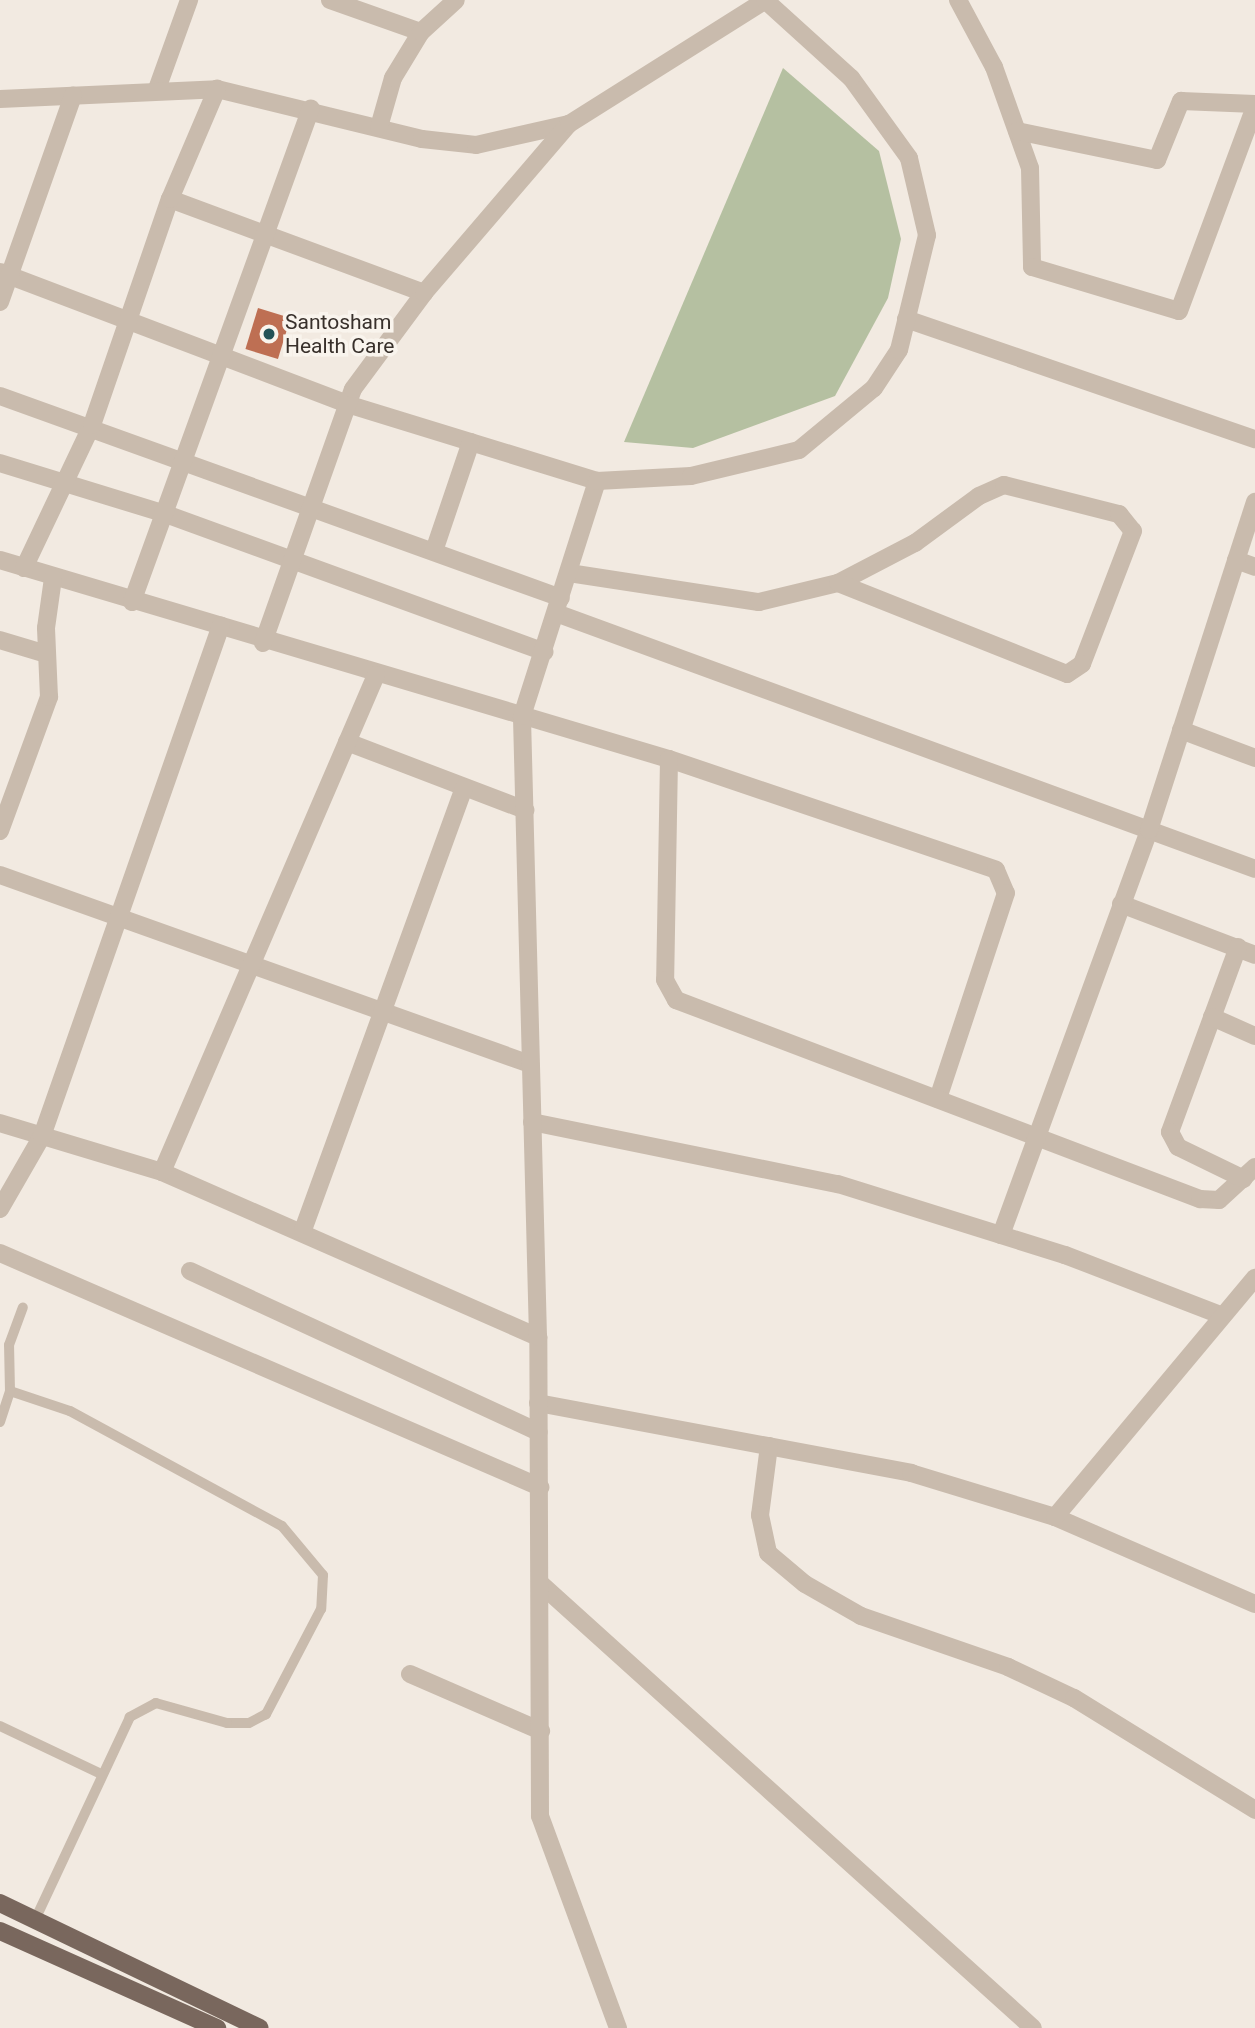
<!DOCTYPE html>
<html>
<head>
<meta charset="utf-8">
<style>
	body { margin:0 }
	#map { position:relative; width:1255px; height:2028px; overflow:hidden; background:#f2eae1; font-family:Roboto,sans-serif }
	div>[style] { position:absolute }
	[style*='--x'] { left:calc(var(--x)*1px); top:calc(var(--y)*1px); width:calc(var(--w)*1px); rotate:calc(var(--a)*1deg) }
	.green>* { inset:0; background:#b5c0a1 }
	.building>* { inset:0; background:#be6f53; transform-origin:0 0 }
	.service>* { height:10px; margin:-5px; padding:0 5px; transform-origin:5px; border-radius:5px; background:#c9bbad }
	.minor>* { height:18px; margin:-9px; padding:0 9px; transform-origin:9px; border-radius:9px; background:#c9bbad }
	.primary>* { height:18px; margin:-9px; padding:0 9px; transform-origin:9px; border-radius:9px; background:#79675d }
	.dots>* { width:19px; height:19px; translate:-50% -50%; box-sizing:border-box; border:4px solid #f9f4ed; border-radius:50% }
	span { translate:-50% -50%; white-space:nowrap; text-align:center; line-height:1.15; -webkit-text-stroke:7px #f9f4ed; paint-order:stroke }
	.poi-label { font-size:21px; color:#38302b }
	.left { translate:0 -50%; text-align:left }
</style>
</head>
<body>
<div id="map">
	<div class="green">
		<div style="clip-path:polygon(783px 68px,879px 151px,901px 239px,888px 298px,835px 396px,693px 448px,624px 442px)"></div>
	</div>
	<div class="building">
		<div style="left:258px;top:308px;width:34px;height:43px;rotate:17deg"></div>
	</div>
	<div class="service">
		<div style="--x:10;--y:1391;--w:63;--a:18.4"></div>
		<div style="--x:70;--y:1411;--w:241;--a:28.5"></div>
		<div style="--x:282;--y:1526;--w:64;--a:50.1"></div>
		<div style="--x:323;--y:1575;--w:34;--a:93"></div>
		<div style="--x:321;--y:1609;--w:119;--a:117.6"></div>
		<div style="--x:266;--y:1714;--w:19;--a:152"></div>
		<div style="--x:249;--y:1723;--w:22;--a:180"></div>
		<div style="--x:227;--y:1723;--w:74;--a:-164.3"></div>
		<div style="--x:156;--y:1703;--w:30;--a:152"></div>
		<div style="--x:130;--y:1717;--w:224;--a:115.1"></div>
		<div style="--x:0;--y:1422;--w:33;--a:-72"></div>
		<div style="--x:10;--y:1391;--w:46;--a:-91.2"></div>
		<div style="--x:9;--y:1345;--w:40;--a:-69.8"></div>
		<div style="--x:0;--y:1726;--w:112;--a:25.4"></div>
	</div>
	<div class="minor">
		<div style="--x:330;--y:0;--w:96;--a:19.4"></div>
		<div style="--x:958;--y:0;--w:76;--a:61.8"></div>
		<div style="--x:994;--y:67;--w:107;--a:70.4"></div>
		<div style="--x:1030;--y:168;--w:99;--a:88.8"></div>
		<div style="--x:1032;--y:267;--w:153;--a:16.7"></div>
		<div style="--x:1179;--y:311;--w:218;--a:-69.6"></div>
		<div style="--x:157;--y:89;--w:95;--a:-70.2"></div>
		<div style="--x:0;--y:99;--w:217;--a:-2.6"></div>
		<div style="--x:217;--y:89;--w:211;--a:13.7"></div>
		<div style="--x:422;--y:139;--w:54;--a:6.3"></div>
		<div style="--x:476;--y:145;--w:95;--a:-12.7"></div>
		<div style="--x:379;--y:127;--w:51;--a:-74.1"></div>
		<div style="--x:393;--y:78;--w:54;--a:-58.7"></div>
		<div style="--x:421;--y:32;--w:47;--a:-42.4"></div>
		<div style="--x:1017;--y:131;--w:143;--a:11.7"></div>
		<div style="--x:1157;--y:160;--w:64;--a:-67.9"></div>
		<div style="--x:1181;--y:101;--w:74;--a:2.3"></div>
		<div style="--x:170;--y:199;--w:271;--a:20.3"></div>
		<div style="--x:0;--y:272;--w:371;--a:20.8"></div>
		<div style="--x:347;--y:404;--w:262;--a:17.1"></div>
		<div style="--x:0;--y:302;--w:219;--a:-70.5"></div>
		<div style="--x:906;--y:319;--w:369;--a:19"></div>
		<div style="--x:0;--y:396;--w:596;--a:19.8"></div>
		<div style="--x:0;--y:463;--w:170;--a:17.1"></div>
		<div style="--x:163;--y:513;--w:406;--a:20"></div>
		<div style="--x:434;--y:551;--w:115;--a:-71.3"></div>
		<div style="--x:0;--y:560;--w:698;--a:16.57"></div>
		<div style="--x:669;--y:759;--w:345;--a:18.7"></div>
		<div style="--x:996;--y:870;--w:25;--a:67"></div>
		<div style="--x:1006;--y:893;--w:217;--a:108.3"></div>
		<div style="--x:1236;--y:560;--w:20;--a:20"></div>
		<div style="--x:24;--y:568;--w:158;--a:-64.6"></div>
		<div style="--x:92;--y:425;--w:239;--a:-71"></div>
		<div style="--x:170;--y:199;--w:120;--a:-66.9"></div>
		<div style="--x:569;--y:573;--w:192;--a:8.7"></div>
		<div style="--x:759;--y:602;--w:81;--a:-13.5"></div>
		<div style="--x:838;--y:583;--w:87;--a:-27.5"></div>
		<div style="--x:915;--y:543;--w:79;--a:-36.3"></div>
		<div style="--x:979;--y:496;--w:27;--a:-24"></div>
		<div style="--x:1004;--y:485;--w:119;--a:14.2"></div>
		<div style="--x:1119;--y:514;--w:22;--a:51"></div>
		<div style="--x:1133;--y:531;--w:142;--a:111"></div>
		<div style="--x:1082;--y:664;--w:18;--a:146"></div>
		<div style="--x:1067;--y:674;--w:246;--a:-158.3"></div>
		<div style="--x:132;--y:602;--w:525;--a:-70.08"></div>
		<div style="--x:556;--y:613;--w:744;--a:20.11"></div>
		<div style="--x:0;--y:640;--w:48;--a:16.9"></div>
		<div style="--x:263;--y:643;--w:269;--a:-70.5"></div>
		<div style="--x:353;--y:389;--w:119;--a:-53.5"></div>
		<div style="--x:424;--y:293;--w:223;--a:-49.4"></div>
		<div style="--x:569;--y:124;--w:229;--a:-32.2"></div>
		<div style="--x:1181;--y:730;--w:79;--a:20.7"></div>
		<div style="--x:347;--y:742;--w:191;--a:20.9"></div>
		<div style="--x:669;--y:759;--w:221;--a:91"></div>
		<div style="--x:665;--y:980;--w:23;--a:61"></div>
		<div style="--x:676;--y:1000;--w:561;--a:20.8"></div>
		<div style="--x:1200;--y:1199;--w:19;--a:3"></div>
		<div style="--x:1219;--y:1200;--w:49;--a:-42.5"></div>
		<div style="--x:0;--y:831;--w:143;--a:-69.9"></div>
		<div style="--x:49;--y:697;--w:69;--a:-92.5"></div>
		<div style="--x:46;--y:628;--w:50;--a:-82"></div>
		<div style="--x:0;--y:875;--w:563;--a:19.63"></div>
		<div style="--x:1121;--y:904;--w:143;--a:20.8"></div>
		<div style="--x:1238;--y:947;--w:197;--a:110.2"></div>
		<div style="--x:1170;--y:1132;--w:17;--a:62"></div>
		<div style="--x:1178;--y:1147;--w:73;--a:25.9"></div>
		<div style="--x:1212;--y:1017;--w:47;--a:23.8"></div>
		<div style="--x:532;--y:1122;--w:312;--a:11.5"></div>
		<div style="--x:838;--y:1184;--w:238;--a:17.4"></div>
		<div style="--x:1065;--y:1255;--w:169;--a:21.1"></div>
		<div style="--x:0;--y:1123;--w:169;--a:16.8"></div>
		<div style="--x:162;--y:1172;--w:411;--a:23.7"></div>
		<div style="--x:162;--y:1172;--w:541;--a:-66.7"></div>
		<div style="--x:0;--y:1209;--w:84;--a:-60.1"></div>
		<div style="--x:42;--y:1136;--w:541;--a:-70.69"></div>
		<div style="--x:303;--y:1230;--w:471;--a:-70"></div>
		<div style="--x:1001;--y:1235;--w:431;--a:-69.9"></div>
		<div style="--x:1149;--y:830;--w:345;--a:-72.1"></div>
		<div style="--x:0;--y:1253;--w:589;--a:23.43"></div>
		<div style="--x:190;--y:1271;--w:384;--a:24.8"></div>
		<div style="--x:538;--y:1403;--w:380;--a:10.6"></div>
		<div style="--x:911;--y:1473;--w:151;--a:17"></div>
		<div style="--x:1055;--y:1517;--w:218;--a:23.5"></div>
		<div style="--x:769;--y:1446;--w:70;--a:97.4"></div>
		<div style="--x:760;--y:1515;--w:39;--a:78"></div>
		<div style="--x:768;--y:1553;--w:48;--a:40"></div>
		<div style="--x:805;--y:1584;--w:64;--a:29.7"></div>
		<div style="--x:861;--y:1616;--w:156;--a:19.1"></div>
		<div style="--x:1008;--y:1667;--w:73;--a:25.2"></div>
		<div style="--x:1074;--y:1698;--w:213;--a:31.7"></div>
		<div style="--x:1055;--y:1517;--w:312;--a:-50.1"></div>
		<div style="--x:542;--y:1585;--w:661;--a:42.06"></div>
		<div style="--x:410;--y:1674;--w:143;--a:23.5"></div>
		<div style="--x:618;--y:2028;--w:226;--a:-110.2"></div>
		<div style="--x:540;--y:1816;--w:479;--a:-90.2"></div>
		<div style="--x:538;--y:1337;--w:621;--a:-91.48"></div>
		<div style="--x:522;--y:716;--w:247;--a:-72.3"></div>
		<div style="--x:597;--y:481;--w:94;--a:-3"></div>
		<div style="--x:691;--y:476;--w:111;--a:-13.5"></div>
		<div style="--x:799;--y:450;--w:97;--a:-39.6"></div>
		<div style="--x:874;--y:388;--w:45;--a:-56.7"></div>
		<div style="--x:899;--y:350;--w:118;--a:-76.3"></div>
		<div style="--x:927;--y:235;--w:79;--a:-103.2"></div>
		<div style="--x:909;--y:158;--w:99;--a:-125.9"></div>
		<div style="--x:851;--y:78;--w:116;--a:-137.8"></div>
	</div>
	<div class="primary">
		<div style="--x:0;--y:1903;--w:288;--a:25.7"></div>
		<div style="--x:0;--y:1931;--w:238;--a:24.1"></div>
	</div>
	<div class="dots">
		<div style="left:269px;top:334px;background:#235257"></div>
	</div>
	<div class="poi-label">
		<span class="left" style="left:285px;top:334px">Santosham<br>Health Care</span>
	</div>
</div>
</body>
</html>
